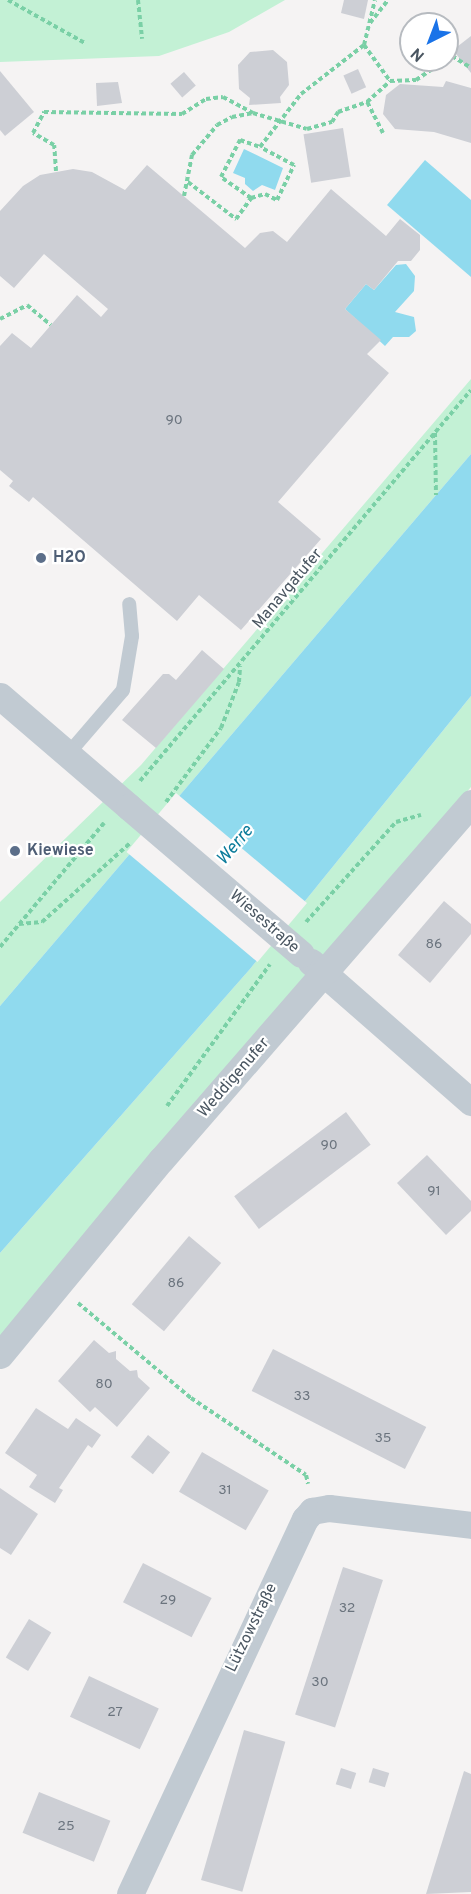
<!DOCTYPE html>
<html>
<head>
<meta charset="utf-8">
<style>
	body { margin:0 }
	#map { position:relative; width:471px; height:1894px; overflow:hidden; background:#f5f3f3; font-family:Overpass,sans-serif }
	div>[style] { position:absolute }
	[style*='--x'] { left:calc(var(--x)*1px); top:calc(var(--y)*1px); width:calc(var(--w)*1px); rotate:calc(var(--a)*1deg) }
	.green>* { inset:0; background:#c3f1d5 }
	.water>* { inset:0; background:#90daee }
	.pier>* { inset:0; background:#f5f3f3; transform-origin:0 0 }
	.building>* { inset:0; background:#cdcfd5; transform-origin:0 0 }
	.path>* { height:4px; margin-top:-2px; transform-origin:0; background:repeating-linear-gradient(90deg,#7ad0a6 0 4.5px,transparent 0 7.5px) }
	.lane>* { height:14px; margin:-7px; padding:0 7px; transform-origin:7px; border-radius:7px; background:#c1cad2 }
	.street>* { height:27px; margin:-13.5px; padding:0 13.5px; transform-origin:13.5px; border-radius:13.5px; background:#c1cad2 }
	.street-bridge>* { height:27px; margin:-13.5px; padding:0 13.5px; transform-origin:13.5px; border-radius:13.5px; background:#c1cad2 }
	.dots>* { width:16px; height:16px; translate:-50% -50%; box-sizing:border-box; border:3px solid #fff; border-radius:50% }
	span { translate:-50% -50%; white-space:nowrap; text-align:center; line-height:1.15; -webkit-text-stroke:4.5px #fff; paint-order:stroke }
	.number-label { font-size:14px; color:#6b747e }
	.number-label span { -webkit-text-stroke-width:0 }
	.service-label { font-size:16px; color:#4e5e75; font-weight:700 }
	.left { translate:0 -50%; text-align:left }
	.street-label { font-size:16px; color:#4a5661 }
	.water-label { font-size:18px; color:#0c7c9b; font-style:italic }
	.north { position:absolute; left:399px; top:12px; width:60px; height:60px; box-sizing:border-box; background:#fff; border:2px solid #b7bbc0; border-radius:50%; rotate:222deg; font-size:16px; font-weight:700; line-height:24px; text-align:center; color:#4a5661 }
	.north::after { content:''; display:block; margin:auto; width:21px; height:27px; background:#1a73e8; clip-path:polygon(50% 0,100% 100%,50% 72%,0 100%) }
</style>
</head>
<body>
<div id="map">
	<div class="green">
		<div style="clip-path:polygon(0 0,285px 0,229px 32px,159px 56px,0 62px)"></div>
		<div style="clip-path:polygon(471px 379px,471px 454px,0 1006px,0 902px,141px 765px)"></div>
		<div style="clip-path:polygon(471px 696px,471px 787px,0 1338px,0 1253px,250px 969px)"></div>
	</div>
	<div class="water">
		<div style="clip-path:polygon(244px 149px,283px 168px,275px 190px,262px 185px,253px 191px,245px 184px,245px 178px,233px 173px)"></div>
		<div style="clip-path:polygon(425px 160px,471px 200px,471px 277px,387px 205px)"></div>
		<div style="clip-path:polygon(406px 264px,415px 276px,414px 291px,395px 312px,414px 317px,416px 331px,409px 337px,393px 337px,385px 346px,345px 309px,366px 284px,374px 290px,396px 265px)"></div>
		<div style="clip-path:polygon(471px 454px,471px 696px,250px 969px,0 1253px,0 1006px)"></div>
	</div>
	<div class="pier">
		<div style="left:176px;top:793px;width:171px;height:77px;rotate:40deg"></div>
	</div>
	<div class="building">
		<div style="clip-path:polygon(344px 0,368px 0,364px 19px,341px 13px)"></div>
		<div style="clip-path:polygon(471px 36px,471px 73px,453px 50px)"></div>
		<div style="clip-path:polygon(273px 50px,287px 62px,289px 85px,280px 97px,281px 103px,249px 105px,250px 98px,239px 89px,238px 65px,250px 52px)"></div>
		<div style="left:358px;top:69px;width:20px;height:16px;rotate:66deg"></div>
		<div style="clip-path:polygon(0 71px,34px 112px,5px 136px,0 130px)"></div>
		<div style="left:184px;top:72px;width:18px;height:18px;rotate:49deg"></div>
		<div style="clip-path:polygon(446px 81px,471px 88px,471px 143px,434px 132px,395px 129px,383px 114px,386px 95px,400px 84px,443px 87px)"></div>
		<div style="clip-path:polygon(118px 82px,122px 103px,97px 106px,96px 83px)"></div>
		<div style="left:343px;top:128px;width:49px;height:40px;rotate:81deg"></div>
		<div style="clip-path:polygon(147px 165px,245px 248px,260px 233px,273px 231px,287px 242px,331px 189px,386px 236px,400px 219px,420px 235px,420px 250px,411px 261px,398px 261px,374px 290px,366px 284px,345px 309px,381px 340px,367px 354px,389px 373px,278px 502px,321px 539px,241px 630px,199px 595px,177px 621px,33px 497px,29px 502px,9px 486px,13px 481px,0 470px,0 346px,12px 333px,31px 348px,77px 295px,101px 317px,108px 309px,44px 254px,14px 288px,0 276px,0 211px,23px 186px,40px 175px,73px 169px,92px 172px,125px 190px)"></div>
		<div style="clip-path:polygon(202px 650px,224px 669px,156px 748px,122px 720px,163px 674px,169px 674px,176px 680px)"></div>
		<div style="clip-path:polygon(444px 901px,471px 924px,471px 934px,430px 983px,398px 955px)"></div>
		<div style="left:346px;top:1112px;width:41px;height:140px;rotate:53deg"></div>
		<div style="clip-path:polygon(427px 1155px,471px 1201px,471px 1211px,446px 1235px,397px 1183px)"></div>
		<div style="left:189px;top:1236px;width:42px;height:89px;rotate:40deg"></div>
		<div style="clip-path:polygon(94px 1340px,109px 1353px,116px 1351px,116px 1359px,130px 1371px,137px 1370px,138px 1377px,150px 1388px,117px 1427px,95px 1407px,90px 1412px,58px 1381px)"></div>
		<div style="left:273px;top:1349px;width:172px;height:47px;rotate:27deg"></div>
		<div style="clip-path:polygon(36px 1408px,68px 1429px,76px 1418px,101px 1435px,92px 1448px,88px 1445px,59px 1488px,63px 1490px,55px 1503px,29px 1487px,37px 1475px,5px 1453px)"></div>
		<div style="left:148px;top:1435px;width:28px;height:28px;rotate:38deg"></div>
		<div style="left:202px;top:1452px;width:77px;height:46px;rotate:30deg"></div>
		<div style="clip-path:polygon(0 1488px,38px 1514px,11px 1555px,0 1548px)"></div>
		<div style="left:143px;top:1563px;width:77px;height:44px;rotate:27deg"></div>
		<div style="left:343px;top:1567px;width:42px;height:155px;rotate:18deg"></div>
		<div style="left:29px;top:1619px;width:26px;height:45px;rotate:31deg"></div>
		<div style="left:89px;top:1676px;width:77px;height:45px;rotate:25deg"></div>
		<div style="left:244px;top:1730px;width:43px;height:156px;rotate:16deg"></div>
		<div style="left:341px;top:1768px;width:16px;height:17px;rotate:18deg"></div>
		<div style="left:373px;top:1768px;width:17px;height:15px;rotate:17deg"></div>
		<div style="clip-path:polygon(464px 1771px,471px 1774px,471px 1892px,426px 1894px)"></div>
		<div style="left:39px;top:1792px;width:77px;height:44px;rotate:22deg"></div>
	</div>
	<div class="path">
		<div style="--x:8;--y:0;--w:88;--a:29.2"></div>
		<div style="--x:138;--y:0;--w:39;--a:84"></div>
		<div style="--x:370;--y:23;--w:29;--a:-52"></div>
		<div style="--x:364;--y:45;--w:44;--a:54.2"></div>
		<div style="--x:390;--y:81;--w:26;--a:-2"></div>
		<div style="--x:416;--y:80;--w:36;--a:-34"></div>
		<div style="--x:447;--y:59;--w:6;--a:-31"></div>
		<div style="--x:452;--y:56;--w:22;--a:32"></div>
		<div style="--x:383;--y:133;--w:35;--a:-117"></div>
		<div style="--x:367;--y:102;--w:31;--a:-42"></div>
		<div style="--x:56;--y:171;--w:26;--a:-94"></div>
		<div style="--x:54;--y:145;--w:24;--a:-150"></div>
		<div style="--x:33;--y:133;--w:24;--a:-62"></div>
		<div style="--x:44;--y:112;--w:138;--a:0.8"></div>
		<div style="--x:182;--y:114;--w:28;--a:-32"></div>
		<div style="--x:206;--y:99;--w:17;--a:-7"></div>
		<div style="--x:223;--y:97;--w:34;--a:28"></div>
		<div style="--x:253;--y:113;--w:56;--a:16.5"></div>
		<div style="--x:307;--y:129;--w:26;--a:-16"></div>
		<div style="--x:332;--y:122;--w:12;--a:-59"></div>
		<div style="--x:338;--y:112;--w:31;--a:-19"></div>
		<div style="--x:188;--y:182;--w:61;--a:37.6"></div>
		<div style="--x:236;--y:219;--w:26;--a:-54"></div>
		<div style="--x:251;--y:198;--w:15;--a:-16"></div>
		<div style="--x:265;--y:194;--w:13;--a:27"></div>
		<div style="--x:277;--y:200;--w:39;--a:-64"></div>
		<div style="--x:294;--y:165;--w:38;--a:-152"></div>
		<div style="--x:184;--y:196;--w:42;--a:-79"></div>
		<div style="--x:192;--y:155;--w:39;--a:-50"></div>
		<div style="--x:217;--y:125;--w:17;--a:-28"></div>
		<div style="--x:232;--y:117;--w:20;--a:-11"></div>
		<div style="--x:251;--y:198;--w:37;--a:-145"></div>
		<div style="--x:221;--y:177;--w:42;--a:-62.8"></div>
		<div style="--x:240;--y:140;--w:21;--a:19"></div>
		<div style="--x:260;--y:147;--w:67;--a:-52.3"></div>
		<div style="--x:301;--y:94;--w:80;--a:-37.9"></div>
		<div style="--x:364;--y:45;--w:46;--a:-76.3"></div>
		<div style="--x:0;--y:319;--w:30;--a:-27"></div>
		<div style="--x:27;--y:305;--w:31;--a:40"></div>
		<div style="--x:435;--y:433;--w:62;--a:89.1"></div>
		<div style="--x:140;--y:781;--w:512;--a:-49.75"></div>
		<div style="--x:166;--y:802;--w:92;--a:-53.4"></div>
		<div style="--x:221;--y:728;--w:49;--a:-68.6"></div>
		<div style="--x:239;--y:682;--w:16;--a:-86"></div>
		<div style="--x:306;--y:922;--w:135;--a:-48"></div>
		<div style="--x:396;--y:822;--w:26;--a:-16"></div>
		<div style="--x:19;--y:924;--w:23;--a:-5"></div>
		<div style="--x:42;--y:922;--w:118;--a:-41.9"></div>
		<div style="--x:0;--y:947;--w:162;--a:-50"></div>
		<div style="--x:167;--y:1106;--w:175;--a:-54"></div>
		<div style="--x:78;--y:1303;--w:148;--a:40.1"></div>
		<div style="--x:191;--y:1398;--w:138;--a:33.8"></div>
		<div style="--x:306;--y:1475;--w:9;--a:77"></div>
	</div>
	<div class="lane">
		<div style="--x:68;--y:754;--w:84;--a:-49.3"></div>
		<div style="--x:123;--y:690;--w:55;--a:-80.5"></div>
		<div style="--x:132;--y:636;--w:32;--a:-95"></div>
	</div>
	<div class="street">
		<div style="--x:0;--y:696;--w:170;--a:40.7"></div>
		<div style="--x:311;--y:962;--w:213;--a:41.2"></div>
		<div style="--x:0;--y:1355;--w:253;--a:-50.5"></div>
		<div style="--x:161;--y:1160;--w:473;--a:-49"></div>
		<div style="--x:130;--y:1894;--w:414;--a:-65"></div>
		<div style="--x:305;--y:1519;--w:11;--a:-49"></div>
		<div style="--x:312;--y:1511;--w:17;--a:-10"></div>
		<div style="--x:329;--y:1508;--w:143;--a:6.8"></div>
	</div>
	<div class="street-bridge">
		<div style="--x:129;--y:807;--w:226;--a:40.5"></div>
	</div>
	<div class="dots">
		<div style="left:41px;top:558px;background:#5c6f8a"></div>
		<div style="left:15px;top:851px;background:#5c6f8a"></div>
	</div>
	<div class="number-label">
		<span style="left:174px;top:421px">90</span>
		<span style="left:434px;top:945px">86</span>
		<span style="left:329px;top:1146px">90</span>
		<span style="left:434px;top:1192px">91</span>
		<span style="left:176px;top:1284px">86</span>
		<span style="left:104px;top:1385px">80</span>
		<span style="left:302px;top:1397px">33</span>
		<span style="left:383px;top:1439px">35</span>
		<span style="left:225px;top:1491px">31</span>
		<span style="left:168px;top:1601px">29</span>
		<span style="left:347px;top:1609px">32</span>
		<span style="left:320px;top:1683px">30</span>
		<span style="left:115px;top:1713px">27</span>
		<span style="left:66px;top:1827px">25</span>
	</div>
	<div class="service-label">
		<span class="left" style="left:53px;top:558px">H2O</span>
		<span class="left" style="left:27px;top:851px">Kiewiese</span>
	</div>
	<div class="street-label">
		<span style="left:288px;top:589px;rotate:-50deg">Manavgatufer</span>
		<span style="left:264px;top:922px;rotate:41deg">Wiesestraße</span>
		<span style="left:234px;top:1078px;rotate:-49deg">Weddigenufer</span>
		<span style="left:252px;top:1628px;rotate:-64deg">Lützowstraße</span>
	</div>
	<div class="water-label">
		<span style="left:236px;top:846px;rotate:-50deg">Werre</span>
	</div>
	<div class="north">N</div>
</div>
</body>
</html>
